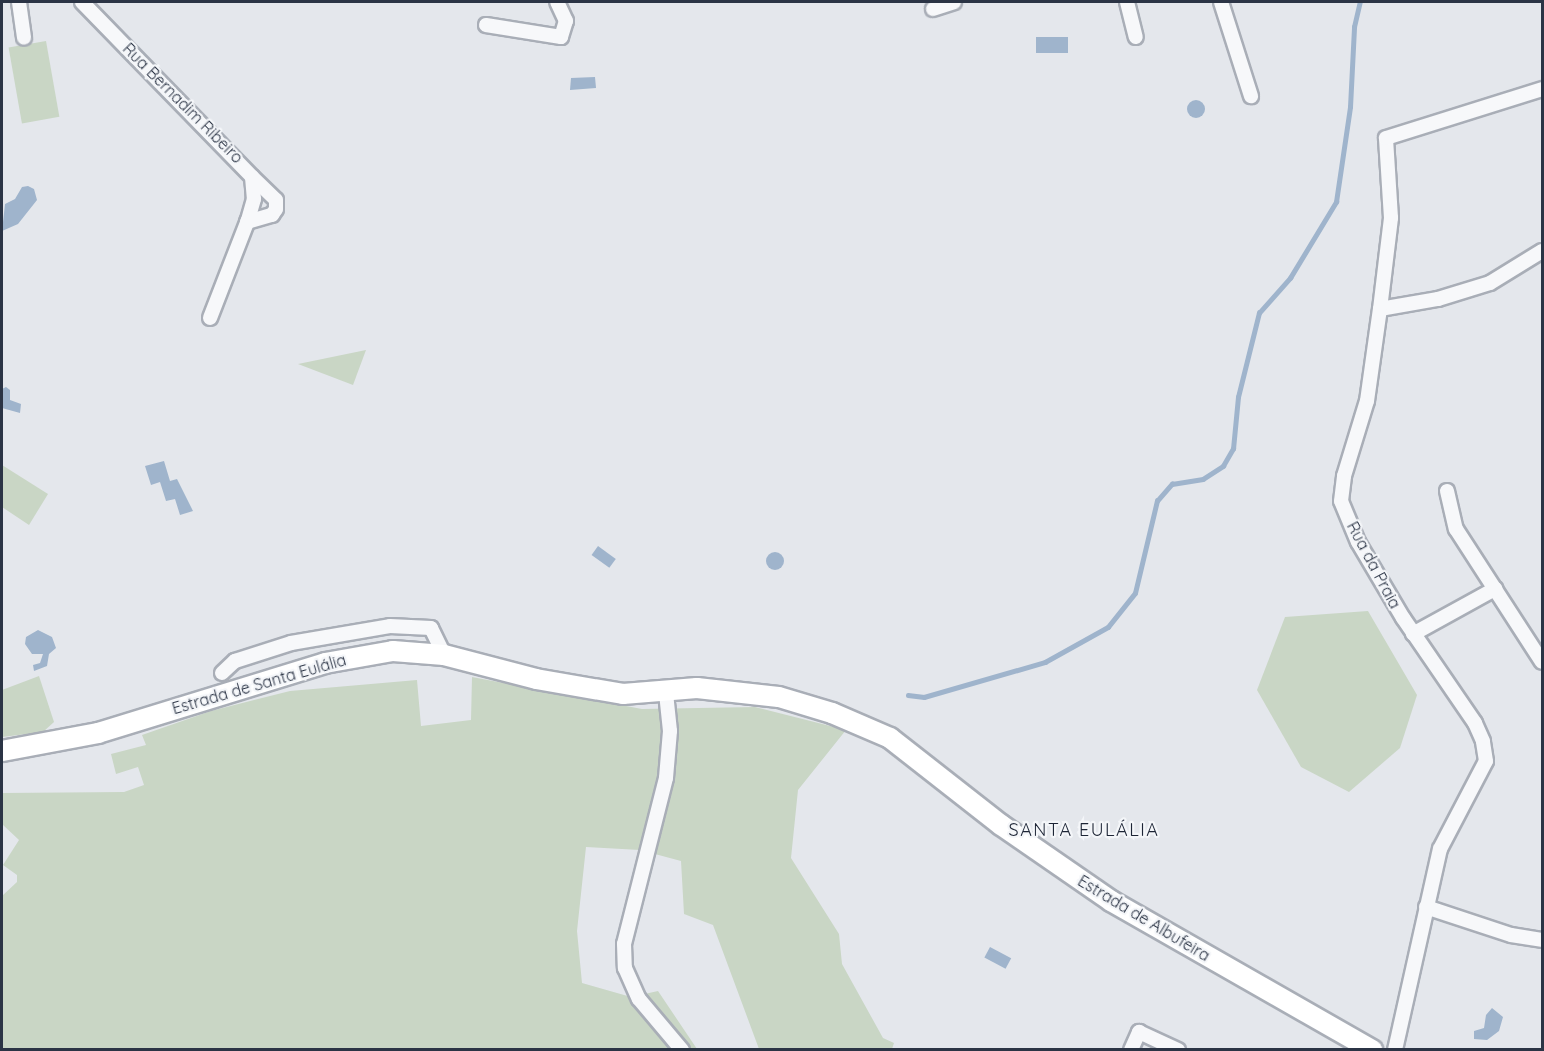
<!DOCTYPE html>
<html>
<head>
<meta charset="utf-8">
<style>
	body { margin:0 }
	#map { position:relative; width:1544px; height:1051px; overflow:hidden; background:#e4e7ec; font-family:Quicksand,sans-serif }
	div>[style] { position:absolute }
	[style*='--x'] { left:calc(var(--x)*1px); top:calc(var(--y)*1px); width:calc(var(--w)*1px); rotate:calc(var(--a)*1deg) }
	.green>* { inset:0; background:#c9d6c5; transform-origin:0 0 }
	.water>* { inset:0; background:#9fb4cc; transform-origin:0 0 }
	.round { border-radius:50% }
	.stream>* { height:4.5px; margin:-2.25px; padding:0 2.25px; transform-origin:2.25px; border-radius:2.25px; background:#9fb4cc }
	.roads { filter:drop-shadow(2px 0 #a9aeb7) drop-shadow(-2px 0 #a9aeb7) drop-shadow(0 2px #a9aeb7) drop-shadow(0 -2px #a9aeb7) }
	.street>* { height:14px; margin:-7px; padding:0 7px; transform-origin:7px; border-radius:7px; background:#f7f8fa }
	.secondary>* { height:20px; margin:-10px; padding:0 10px; transform-origin:10px; border-radius:10px; background:#fff }
	span { translate:-50% -50%; white-space:nowrap; text-align:center; line-height:1.15; -webkit-text-stroke:4.5px #f4f6f9; paint-order:stroke }
	.street-label { font-size:16px; color:#2b3445 }
	.neighbourhood-label { font-size:18px; color:#1d2536; letter-spacing:1.5px }
	.frame { position:absolute; inset:0; border:3px solid #2b3445; pointer-events:none }
</style>
</head>
<body>
<div id="map">
	<div class="green">
		<div style="left:46px;top:41px;width:77px;height:38px;rotate:80deg"></div>
		<div style="clip-path:polygon(366px 350px,353px 385px,298px 364px)"></div>
		<div style="clip-path:polygon(2px 465px,48px 494px,29px 525px,2px 507px)"></div>
		<div style="clip-path:polygon(1368px 611px,1417px 695px,1400px 748px,1349px 792px,1301px 767px,1257px 690px,1285px 617px)"></div>
		<div style="clip-path:polygon(39px 676px,54px 722px,43px 732px,2px 737px,2px 690px)"></div>
		<div style="clip-path:polygon(472px 677px,642px 709px,755px 707px,846px 730px,798px 790px,791px 858px,839px 934px,842px 964px,883px 1038px,894px 1043px,892px 1049px,759px 1049px,713px 925px,684px 914px,681px 861px,640px 850px,586px 847px,577px 931px,582px 983px,631px 997px,658px 991px,697px 1049px,2px 1049px,2px 896px,17px 882px,17px 875px,3px 865px,19px 840px,2px 824px,2px 793px,124px 792px,144px 785px,138px 767px,116px 774px,111px 754px,146px 745px,142px 735px,211px 711px,290px 691px,417px 680px,421px 726px,471px 720px)"></div>
	</div>
	<div class="water">
		<div style="left:1036px;top:37px;width:32px;height:16px"></div>
		<div style="clip-path:polygon(595px 77px,596px 88px,570px 90px,571px 78px)"></div>
		<div class="round" style="left:1187px;top:100px;width:18px;height:18px"></div>
		<div style="clip-path:polygon(28px 186px,34px 189px,37px 200px,18px 224px,2px 231px,5px 204px,15px 199px,22px 187px)"></div>
		<div style="clip-path:polygon(6px 387px,10px 390px,10px 400px,21px 404px,20px 413px,2px 408px,2px 389px)"></div>
		<div style="clip-path:polygon(164px 461px,170px 481px,177px 479px,193px 511px,180px 515px,175px 499px,166px 501px,160px 482px,151px 485px,145px 466px)"></div>
		<div style="left:598px;top:546px;width:22px;height:11px;rotate:36deg"></div>
		<div class="round" style="left:766px;top:552px;width:18px;height:18px"></div>
		<div style="clip-path:polygon(38px 630px,52px 637px,56px 648px,49px 654px,47px 666px,34px 671px,33px 665px,40px 663px,43px 654px,32px 654px,25px 644px,26px 637px)"></div>
		<div style="left:990px;top:947px;width:24px;height:12px;rotate:28deg"></div>
		<div style="clip-path:polygon(1492px 1008px,1503px 1017px,1499px 1031px,1487px 1040px,1474px 1039px,1474px 1031px,1484px 1028px,1486px 1015px)"></div>
	</div>
	<div class="stream">
		<div style="--x:908;--y:695;--w:16;--a:7"></div>
		<div style="--x:924;--y:697;--w:126;--a:-16.1"></div>
		<div style="--x:1045;--y:662;--w:72;--a:-29.1"></div>
		<div style="--x:1108;--y:627;--w:43;--a:-51.5"></div>
		<div style="--x:1135;--y:593;--w:95;--a:-76.6"></div>
		<div style="--x:1157;--y:501;--w:23;--a:-49"></div>
		<div style="--x:1172;--y:484;--w:31;--a:-9"></div>
		<div style="--x:1203;--y:479;--w:24;--a:-33"></div>
		<div style="--x:1223;--y:466;--w:20;--a:-60"></div>
		<div style="--x:1233;--y:449;--w:52;--a:-84.5"></div>
		<div style="--x:1238;--y:397;--w:87;--a:-76"></div>
		<div style="--x:1259;--y:313;--w:47;--a:-48.5"></div>
		<div style="--x:1290;--y:278;--w:89;--a:-58.8"></div>
		<div style="--x:1336;--y:202;--w:96;--a:-81.6"></div>
		<div style="--x:1350;--y:107;--w:80;--a:-87.1"></div>
		<div style="--x:1354;--y:27;--w:26;--a:-77"></div>
	</div>
	<div class="roads">
		<div class="street">
			<div style="--x:19;--y:2;--w:36;--a:82"></div>
			<div style="--x:82;--y:2;--w:244;--a:45.8"></div>
			<div style="--x:252;--y:177;--w:22;--a:85"></div>
			<div style="--x:254;--y:199;--w:22;--a:106"></div>
			<div style="--x:248;--y:220;--w:105;--a:111.2"></div>
			<div style="--x:1127;--y:2;--w:36;--a:76"></div>
			<div style="--x:1221;--y:2;--w:99;--a:72.3"></div>
			<div style="--x:933;--y:9;--w:22;--a:-18"></div>
			<div style="--x:486;--y:25;--w:76;--a:9.1"></div>
			<div style="--x:561;--y:37;--w:17;--a:-73"></div>
			<div style="--x:566;--y:21;--w:21;--a:-115"></div>
			<div style="--x:247;--y:222;--w:26;--a:-16"></div>
			<div style="--x:272;--y:215;--w:7;--a:-56"></div>
			<div style="--x:276;--y:209;--w:9;--a:-90"></div>
			<div style="--x:276;--y:200;--w:33;--a:-136"></div>
			<div style="--x:1380;--y:309;--w:59;--a:-9.8"></div>
			<div style="--x:1438;--y:299;--w:54;--a:-17.1"></div>
			<div style="--x:1490;--y:283;--w:61;--a:-31.6"></div>
			<div style="--x:1447;--y:491;--w:39;--a:77"></div>
			<div style="--x:1456;--y:529;--w:158;--a:57.1"></div>
			<div style="--x:1413;--y:634;--w:94;--a:-28.8"></div>
			<div style="--x:222;--y:673;--w:18;--a:-43"></div>
			<div style="--x:235;--y:661;--w:59;--a:-17.8"></div>
			<div style="--x:291;--y:643;--w:100;--a:-9.7"></div>
			<div style="--x:390;--y:626;--w:41;--a:2.8"></div>
			<div style="--x:431;--y:628;--w:30;--a:64"></div>
			<div style="--x:666;--y:693;--w:38;--a:84"></div>
			<div style="--x:670;--y:731;--w:47;--a:94.9"></div>
			<div style="--x:666;--y:778;--w:171;--a:104.2"></div>
			<div style="--x:624;--y:944;--w:24;--a:88"></div>
			<div style="--x:625;--y:968;--w:34;--a:66"></div>
			<div style="--x:639;--y:999;--w:67;--a:49.9"></div>
			<div style="--x:1426;--y:907;--w:89;--a:18.2"></div>
			<div style="--x:1511;--y:935;--w:31;--a:9"></div>
			<div style="--x:1131;--y:1050;--w:20;--a:-66"></div>
			<div style="--x:1139;--y:1032;--w:43;--a:24.8"></div>
			<div style="--x:1395;--y:1050;--w:206;--a:-77.4"></div>
			<div style="--x:1440;--y:849;--w:99;--a:-62.4"></div>
			<div style="--x:1486;--y:761;--w:20;--a:-99"></div>
			<div style="--x:1483;--y:741;--w:20;--a:-114"></div>
			<div style="--x:1475;--y:723;--w:127;--a:-124.4"></div>
			<div style="--x:1403;--y:618;--w:88;--a:-120.6"></div>
			<div style="--x:1358;--y:542;--w:44;--a:-112.5"></div>
			<div style="--x:1341;--y:501;--w:25;--a:-83"></div>
			<div style="--x:1344;--y:476;--w:78;--a:-73"></div>
			<div style="--x:1367;--y:401;--w:93;--a:-82"></div>
			<div style="--x:1380;--y:309;--w:92;--a:-83.1"></div>
			<div style="--x:1391;--y:218;--w:80;--a:-93.6"></div>
			<div style="--x:1386;--y:138;--w:164;--a:-17.4"></div>
		</div>
		<div class="secondary">
			<div style="--x:2;--y:751;--w:98;--a:-10.6"></div>
			<div style="--x:98;--y:733;--w:238;--a:-17.1"></div>
			<div style="--x:325;--y:663;--w:69;--a:-10"></div>
			<div style="--x:393;--y:651;--w:51;--a:4.5"></div>
			<div style="--x:444;--y:655;--w:95;--a:14.6"></div>
			<div style="--x:536;--y:679;--w:88;--a:9.8"></div>
			<div style="--x:623;--y:694;--w:74;--a:-4.6"></div>
			<div style="--x:697;--y:688;--w:82;--a:6.3"></div>
			<div style="--x:779;--y:697;--w:55;--a:16.8"></div>
			<div style="--x:832;--y:713;--w:63;--a:23.3"></div>
			<div style="--x:890;--y:738;--w:141;--a:38.1"></div>
			<div style="--x:1001;--y:825;--w:134;--a:34.6"></div>
			<div style="--x:1111;--y:901;--w:301;--a:29.7"></div>
		</div>
	</div>
	<div class="street-label">
		<span style="left:183px;top:103px;rotate:45deg">Rua Bernadim Ribeiro</span>
		<span style="left:1374px;top:565px;rotate:62deg">Rua da Praia</span>
		<span style="left:259px;top:684px;rotate:-16deg">Estrada de Santa Eulália</span>
		<span style="left:1144px;top:918px;rotate:31deg">Estrada de Albufeira</span>
	</div>
	<div class="neighbourhood-label">
		<span style="left:1084px;top:830px">SANTA EULÁLIA</span>
	</div>
	<div class="frame"></div>
</div>
</body>
</html>
